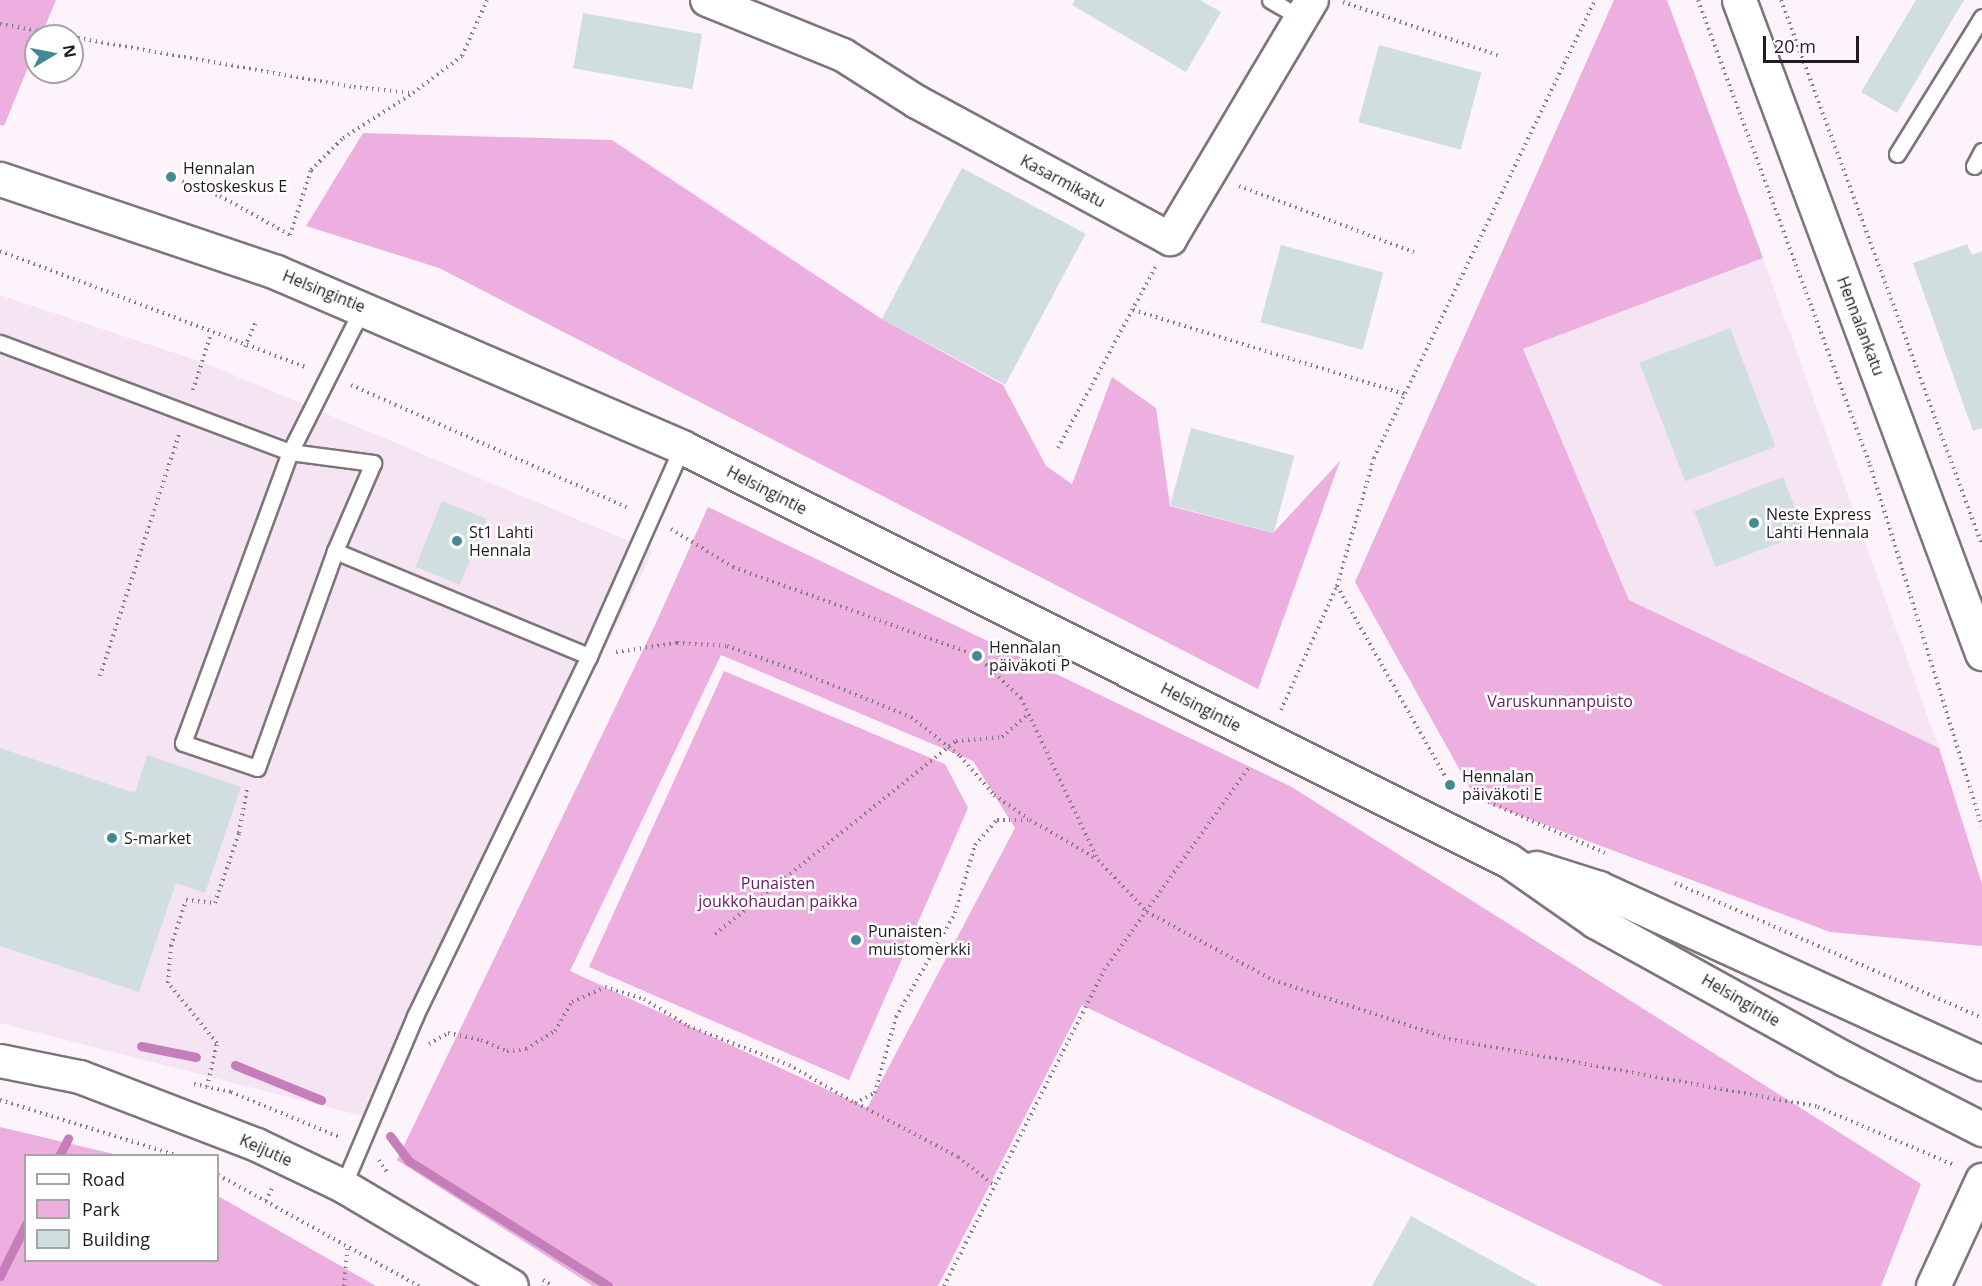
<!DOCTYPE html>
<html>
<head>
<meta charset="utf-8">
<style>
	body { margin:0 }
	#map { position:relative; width:1982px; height:1286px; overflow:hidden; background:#fdf3fb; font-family:"Open Sans",sans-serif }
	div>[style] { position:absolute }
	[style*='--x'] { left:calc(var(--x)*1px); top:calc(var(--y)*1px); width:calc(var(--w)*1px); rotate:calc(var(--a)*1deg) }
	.built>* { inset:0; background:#f5e4f1 }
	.green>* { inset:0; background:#ecafe0 }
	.stream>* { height:9px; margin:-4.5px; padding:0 4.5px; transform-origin:4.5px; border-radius:4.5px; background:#c57eb9 }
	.building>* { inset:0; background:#d0dee0; transform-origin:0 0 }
	.path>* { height:4px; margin-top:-2px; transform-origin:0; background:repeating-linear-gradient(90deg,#847d82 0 1.5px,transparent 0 6px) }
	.roads { filter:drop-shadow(2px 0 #7e757c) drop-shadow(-2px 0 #7e757c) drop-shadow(0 2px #7e757c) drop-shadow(0 -2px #7e757c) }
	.lane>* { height:15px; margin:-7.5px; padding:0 7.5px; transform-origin:7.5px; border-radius:7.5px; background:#fff }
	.street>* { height:32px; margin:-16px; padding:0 16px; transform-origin:16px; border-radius:16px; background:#fff }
	.secondary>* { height:33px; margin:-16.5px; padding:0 16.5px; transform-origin:16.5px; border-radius:16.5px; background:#fff }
	.dots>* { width:16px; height:16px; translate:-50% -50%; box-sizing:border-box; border:3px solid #fff; border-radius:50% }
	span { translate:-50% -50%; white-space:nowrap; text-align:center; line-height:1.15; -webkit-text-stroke:5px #fff; paint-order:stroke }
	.poi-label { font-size:16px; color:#201c1f }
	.left { translate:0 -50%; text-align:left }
	.street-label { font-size:16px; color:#201c1f }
	.park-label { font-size:16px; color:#6c1662 }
	.legend { position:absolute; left:24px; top:1154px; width:195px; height:108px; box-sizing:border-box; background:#fff; border:2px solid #a6a4a5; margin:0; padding:8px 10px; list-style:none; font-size:18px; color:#201c1f }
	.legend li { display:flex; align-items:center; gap:12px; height:30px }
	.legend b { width:30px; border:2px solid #a6a4a5 }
	.north { position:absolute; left:24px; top:24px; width:60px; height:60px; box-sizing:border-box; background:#fff; border:2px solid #a6a4a5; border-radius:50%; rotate:80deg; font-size:16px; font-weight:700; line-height:24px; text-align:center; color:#201c1f }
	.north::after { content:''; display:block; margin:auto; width:21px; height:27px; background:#448a94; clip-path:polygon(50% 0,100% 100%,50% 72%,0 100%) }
	.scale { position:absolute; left:1763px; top:36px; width:96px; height:27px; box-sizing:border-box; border:3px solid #201c1f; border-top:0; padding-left:8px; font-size:18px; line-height:21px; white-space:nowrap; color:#201c1f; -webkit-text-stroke:4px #fff; paint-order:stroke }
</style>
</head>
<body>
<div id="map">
	<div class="built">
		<div style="clip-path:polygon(1763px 258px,1939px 748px,1629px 600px,1523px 349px)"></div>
		<div style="clip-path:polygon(0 295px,205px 363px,653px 551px,374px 1119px,0 1023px)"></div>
	</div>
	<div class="green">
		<div style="clip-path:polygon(0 0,56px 0,41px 36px,36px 36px,36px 48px,4px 126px,0 125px)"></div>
		<div style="clip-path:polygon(1614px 0,1667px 0,1763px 258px,1523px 349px,1629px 600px,1939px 748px,1982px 884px,1982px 946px,1830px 932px,1476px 799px,1355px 582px)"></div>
		<div style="clip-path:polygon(363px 133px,612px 140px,880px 318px,1003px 385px,1046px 466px,1072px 484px,1112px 377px,1156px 408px,1170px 506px,1273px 533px,1340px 461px,1258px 689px,439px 268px,306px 226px)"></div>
		<div style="clip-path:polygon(evenodd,708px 507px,1290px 786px,1921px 1184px,1881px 1286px,1664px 1286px,1082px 1005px,938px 1286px,593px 1286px,397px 1160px,655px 625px,708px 507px,721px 655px,973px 761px,1015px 828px,867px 1108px,570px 971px,721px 655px)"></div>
		<div style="clip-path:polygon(724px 671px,945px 764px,968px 808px,849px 1080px,589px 967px)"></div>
		<div style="clip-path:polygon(0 1127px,118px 1155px,26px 1156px,26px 1260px,218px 1260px,218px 1196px,376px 1286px,0 1286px)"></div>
	</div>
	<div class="stream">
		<div style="--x:141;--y:1046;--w:56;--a:11.3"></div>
		<div style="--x:235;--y:1065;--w:93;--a:22.1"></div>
		<div style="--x:390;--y:1136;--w:31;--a:53"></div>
		<div style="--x:409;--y:1161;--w:235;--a:32.1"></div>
		<div style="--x:59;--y:1156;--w:20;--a:-63"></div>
		<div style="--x:0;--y:1276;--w:58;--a:-63.4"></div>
	</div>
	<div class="building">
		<div style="clip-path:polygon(1075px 0,1200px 0,1221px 12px,1186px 72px,1072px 5px)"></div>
		<div style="clip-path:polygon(1916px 0,1964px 0,1897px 113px,1861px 92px)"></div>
		<div style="left:583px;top:13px;width:121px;height:56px;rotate:10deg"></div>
		<div style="left:1379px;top:45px;width:106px;height:80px;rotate:15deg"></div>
		<div style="left:962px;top:168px;width:140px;height:171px;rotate:28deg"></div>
		<div style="clip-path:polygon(1967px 244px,1972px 255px,1982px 251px,1982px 428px,1973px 431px,1913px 263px)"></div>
		<div style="left:1281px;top:245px;width:106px;height:80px;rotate:15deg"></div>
		<div style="left:1730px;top:328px;width:127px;height:97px;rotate:69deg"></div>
		<div style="left:1191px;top:428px;width:107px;height:80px;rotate:15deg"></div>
		<div style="left:1783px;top:477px;width:60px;height:95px;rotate:69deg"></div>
		<div style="left:442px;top:501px;width:48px;height:71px;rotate:22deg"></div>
		<div style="clip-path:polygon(0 748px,135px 793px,147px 755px,241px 787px,205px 893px,176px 883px,139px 992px,0 946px)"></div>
		<div style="clip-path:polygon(1411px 1216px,1538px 1286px,1372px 1286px)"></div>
	</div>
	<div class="path">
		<div style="--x:1698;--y:0;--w:496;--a:69.7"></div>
		<div style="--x:1870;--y:465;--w:378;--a:72.8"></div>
		<div style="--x:1781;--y:0;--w:581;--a:69.76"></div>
		<div style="--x:1343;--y:2;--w:166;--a:19"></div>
		<div style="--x:0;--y:24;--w:69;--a:10"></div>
		<div style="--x:72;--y:37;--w:286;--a:10.1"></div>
		<div style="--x:354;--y:87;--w:59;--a:5.8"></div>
		<div style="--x:171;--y:177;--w:53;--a:21.2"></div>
		<div style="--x:220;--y:196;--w:80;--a:29.1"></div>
		<div style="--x:290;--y:235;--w:68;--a:-72.1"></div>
		<div style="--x:311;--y:170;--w:45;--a:-45"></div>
		<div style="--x:343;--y:138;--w:83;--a:-32.7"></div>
		<div style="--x:413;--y:93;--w:61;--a:-37.1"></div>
		<div style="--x:462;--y:56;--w:61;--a:-65.9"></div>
		<div style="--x:1239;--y:186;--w:187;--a:20.7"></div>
		<div style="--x:0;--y:251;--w:329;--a:20.8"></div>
		<div style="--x:1133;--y:310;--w:285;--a:17.2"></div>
		<div style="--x:245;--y:347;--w:28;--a:-67"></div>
		<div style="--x:351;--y:385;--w:304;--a:23.9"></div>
		<div style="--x:193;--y:390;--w:59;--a:-72.2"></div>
		<div style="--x:1058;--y:448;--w:207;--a:-61.7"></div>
		<div style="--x:671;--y:529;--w:73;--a:31.5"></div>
		<div style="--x:733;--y:567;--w:260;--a:20"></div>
		<div style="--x:977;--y:656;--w:61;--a:43.7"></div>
		<div style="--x:1021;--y:698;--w:179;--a:64.6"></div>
		<div style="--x:1098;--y:860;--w:71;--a:46.7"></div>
		<div style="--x:1147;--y:912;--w:143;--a:28.4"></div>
		<div style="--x:1273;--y:980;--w:186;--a:18.5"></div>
		<div style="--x:1449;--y:1039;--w:375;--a:10.4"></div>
		<div style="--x:1818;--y:1107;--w:148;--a:23.1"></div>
		<div style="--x:1337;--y:586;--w:229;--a:60.4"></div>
		<div style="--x:1450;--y:785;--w:169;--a:23.7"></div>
		<div style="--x:616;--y:652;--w:62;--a:-8.4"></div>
		<div style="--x:677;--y:643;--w:50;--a:3.4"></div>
		<div style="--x:727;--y:646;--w:83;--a:19.7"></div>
		<div style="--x:805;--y:674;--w:114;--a:22.1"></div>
		<div style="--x:911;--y:717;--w:63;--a:38.5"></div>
		<div style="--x:960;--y:756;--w:52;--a:48.9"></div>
		<div style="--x:994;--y:795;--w:42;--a:34.4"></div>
		<div style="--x:100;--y:676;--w:255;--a:-71.9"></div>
		<div style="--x:1281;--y:710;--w:136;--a:-65.7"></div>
		<div style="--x:1337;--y:586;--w:133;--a:-73.9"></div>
		<div style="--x:1374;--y:458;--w:509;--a:-64.24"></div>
		<div style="--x:1675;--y:883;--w:335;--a:23.7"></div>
		<div style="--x:715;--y:934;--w:309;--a:-38.7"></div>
		<div style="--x:956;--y:741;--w:46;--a:-5"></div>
		<div style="--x:1002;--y:737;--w:35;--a:-41"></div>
		<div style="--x:429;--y:1044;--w:22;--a:-30"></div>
		<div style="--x:448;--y:1033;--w:34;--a:12"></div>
		<div style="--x:481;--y:1040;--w:28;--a:23"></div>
		<div style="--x:507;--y:1051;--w:19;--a:-6"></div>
		<div style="--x:526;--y:1049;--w:34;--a:-32"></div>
		<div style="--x:555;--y:1031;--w:34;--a:-60"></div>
		<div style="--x:572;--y:1002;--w:36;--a:-24"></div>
		<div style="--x:605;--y:987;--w:41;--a:17.1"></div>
		<div style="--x:644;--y:999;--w:52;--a:31.5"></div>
		<div style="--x:688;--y:1026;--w:108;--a:21.1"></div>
		<div style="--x:789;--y:1065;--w:76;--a:29.9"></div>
		<div style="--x:855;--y:1103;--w:22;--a:-27"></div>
		<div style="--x:875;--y:1093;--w:79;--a:-74.6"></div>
		<div style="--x:896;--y:1017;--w:120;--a:-60.4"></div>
		<div style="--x:955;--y:913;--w:71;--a:-73.6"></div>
		<div style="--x:975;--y:845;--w:33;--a:-49"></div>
		<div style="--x:997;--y:820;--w:33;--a:0"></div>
		<div style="--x:1030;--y:820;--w:78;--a:30.2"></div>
		<div style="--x:194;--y:1084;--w:38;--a:12"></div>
		<div style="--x:231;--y:1092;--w:117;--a:22.6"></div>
		<div style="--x:207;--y:1087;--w:45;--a:-77.2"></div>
		<div style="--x:217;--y:1043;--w:77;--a:-129.2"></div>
		<div style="--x:168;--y:983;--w:37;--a:-85"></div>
		<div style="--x:171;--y:946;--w:48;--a:-71.9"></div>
		<div style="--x:186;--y:900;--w:29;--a:6"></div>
		<div style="--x:215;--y:903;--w:74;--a:-71.1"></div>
		<div style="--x:239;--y:833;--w:45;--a:-79.7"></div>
		<div style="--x:0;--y:1100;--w:188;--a:17.4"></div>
		<div style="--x:856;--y:1103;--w:115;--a:27.9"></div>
		<div style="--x:958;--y:1157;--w:47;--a:38.1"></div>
		<div style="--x:379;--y:1160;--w:17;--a:57"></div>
		<div style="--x:218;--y:1175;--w:230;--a:28.9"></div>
		<div style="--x:266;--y:1201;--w:17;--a:-65"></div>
		<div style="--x:543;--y:1280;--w:12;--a:31"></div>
		<div style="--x:344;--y:1286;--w:42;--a:-84.6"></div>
		<div style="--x:944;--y:1286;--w:354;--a:-63.1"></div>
		<div style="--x:1104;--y:970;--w:251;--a:-54.4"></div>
	</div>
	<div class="roads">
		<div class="lane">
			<div style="--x:1270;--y:0;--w:36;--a:30"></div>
			<div style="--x:1897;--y:154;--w:161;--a:-58.2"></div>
			<div style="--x:1974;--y:166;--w:17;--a:-62"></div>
			<div style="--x:363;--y:307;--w:162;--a:116.7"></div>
			<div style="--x:290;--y:452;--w:310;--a:110.2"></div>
			<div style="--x:183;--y:743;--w:78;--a:18.7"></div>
			<div style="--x:257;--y:768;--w:231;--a:-70.2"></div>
			<div style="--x:335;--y:551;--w:275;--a:22.5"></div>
			<div style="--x:589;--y:656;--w:229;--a:-66"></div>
			<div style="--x:0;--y:343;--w:310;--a:20.6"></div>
			<div style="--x:290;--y:452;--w:84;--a:7.5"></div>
			<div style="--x:373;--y:463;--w:96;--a:113.4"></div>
			<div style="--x:343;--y:1186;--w:185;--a:-67"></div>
			<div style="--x:415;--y:1016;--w:400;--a:-64.2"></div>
		</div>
		<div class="street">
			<div style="--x:707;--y:0;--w:147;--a:22"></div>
			<div style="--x:843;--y:55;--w:88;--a:32.4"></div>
			<div style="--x:917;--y:102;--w:288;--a:28.4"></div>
			<div style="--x:1170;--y:239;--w:278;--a:-59.3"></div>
			<div style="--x:0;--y:1061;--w:82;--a:11.3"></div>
			<div style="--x:80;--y:1077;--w:190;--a:21"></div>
			<div style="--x:257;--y:1145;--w:95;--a:25.5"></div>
			<div style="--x:343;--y:1186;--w:196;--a:30.6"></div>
		</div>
		<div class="secondary">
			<div style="--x:1739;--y:0;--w:697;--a:69.59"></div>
			<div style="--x:0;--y:179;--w:291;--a:18.6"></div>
			<div style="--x:276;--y:272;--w:442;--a:23.3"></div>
			<div style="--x:682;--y:447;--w:923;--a:26.57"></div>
			<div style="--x:1508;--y:860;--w:106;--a:35"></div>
			<div style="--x:1595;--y:921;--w:286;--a:28.9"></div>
			<div style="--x:1845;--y:1059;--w:154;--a:27.1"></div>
			<div style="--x:1536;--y:868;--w:66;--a:17.6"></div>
			<div style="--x:1599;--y:888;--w:421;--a:24.6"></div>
			<div style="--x:1933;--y:1286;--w:117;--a:-65.2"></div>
		</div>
	</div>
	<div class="dots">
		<div style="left:171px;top:177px;background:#448a94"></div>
		<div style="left:1754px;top:523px;background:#448a94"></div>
		<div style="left:457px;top:541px;background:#448a94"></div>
		<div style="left:977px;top:656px;background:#448a94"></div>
		<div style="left:1450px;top:785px;background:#448a94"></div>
		<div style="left:112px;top:838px;background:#448a94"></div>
		<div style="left:856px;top:940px;background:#448a94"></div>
	</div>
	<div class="poi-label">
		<span class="left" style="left:183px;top:177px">Hennalan<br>ostoskeskus E</span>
		<span class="left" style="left:1766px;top:523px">Neste Express<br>Lahti Hennala</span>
		<span class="left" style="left:469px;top:541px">St1 Lahti<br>Hennala</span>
		<span class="left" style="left:989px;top:656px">Hennalan<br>päiväkoti P</span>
		<span class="left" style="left:1462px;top:785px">Hennalan<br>päiväkoti E</span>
		<span class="left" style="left:124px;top:838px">S-market</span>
		<span class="left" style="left:868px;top:940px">Punaisten<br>muistomerkki</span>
	</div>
	<div class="street-label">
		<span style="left:1063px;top:181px;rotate:28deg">Kasarmikatu</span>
		<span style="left:324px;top:291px;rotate:22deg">Helsingintie</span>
		<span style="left:1861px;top:326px;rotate:69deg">Hennalankatu</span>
		<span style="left:767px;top:490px;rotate:27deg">Helsingintie</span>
		<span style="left:1201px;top:707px;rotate:27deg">Helsingintie</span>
		<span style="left:1741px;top:1000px;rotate:30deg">Helsingintie</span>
		<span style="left:266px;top:1150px;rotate:24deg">Keijutie</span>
	</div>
	<div class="park-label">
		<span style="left:1560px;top:701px">Varuskunnanpuisto</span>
		<span style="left:778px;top:892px">Punaisten<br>joukkohaudan paikka</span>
	</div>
	<ul class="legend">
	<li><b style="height:8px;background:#fff"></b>Road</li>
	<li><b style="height:16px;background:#ecafe0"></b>Park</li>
	<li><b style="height:16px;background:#d0dee0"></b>Building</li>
	</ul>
	<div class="north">N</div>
	<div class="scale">20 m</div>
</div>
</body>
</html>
